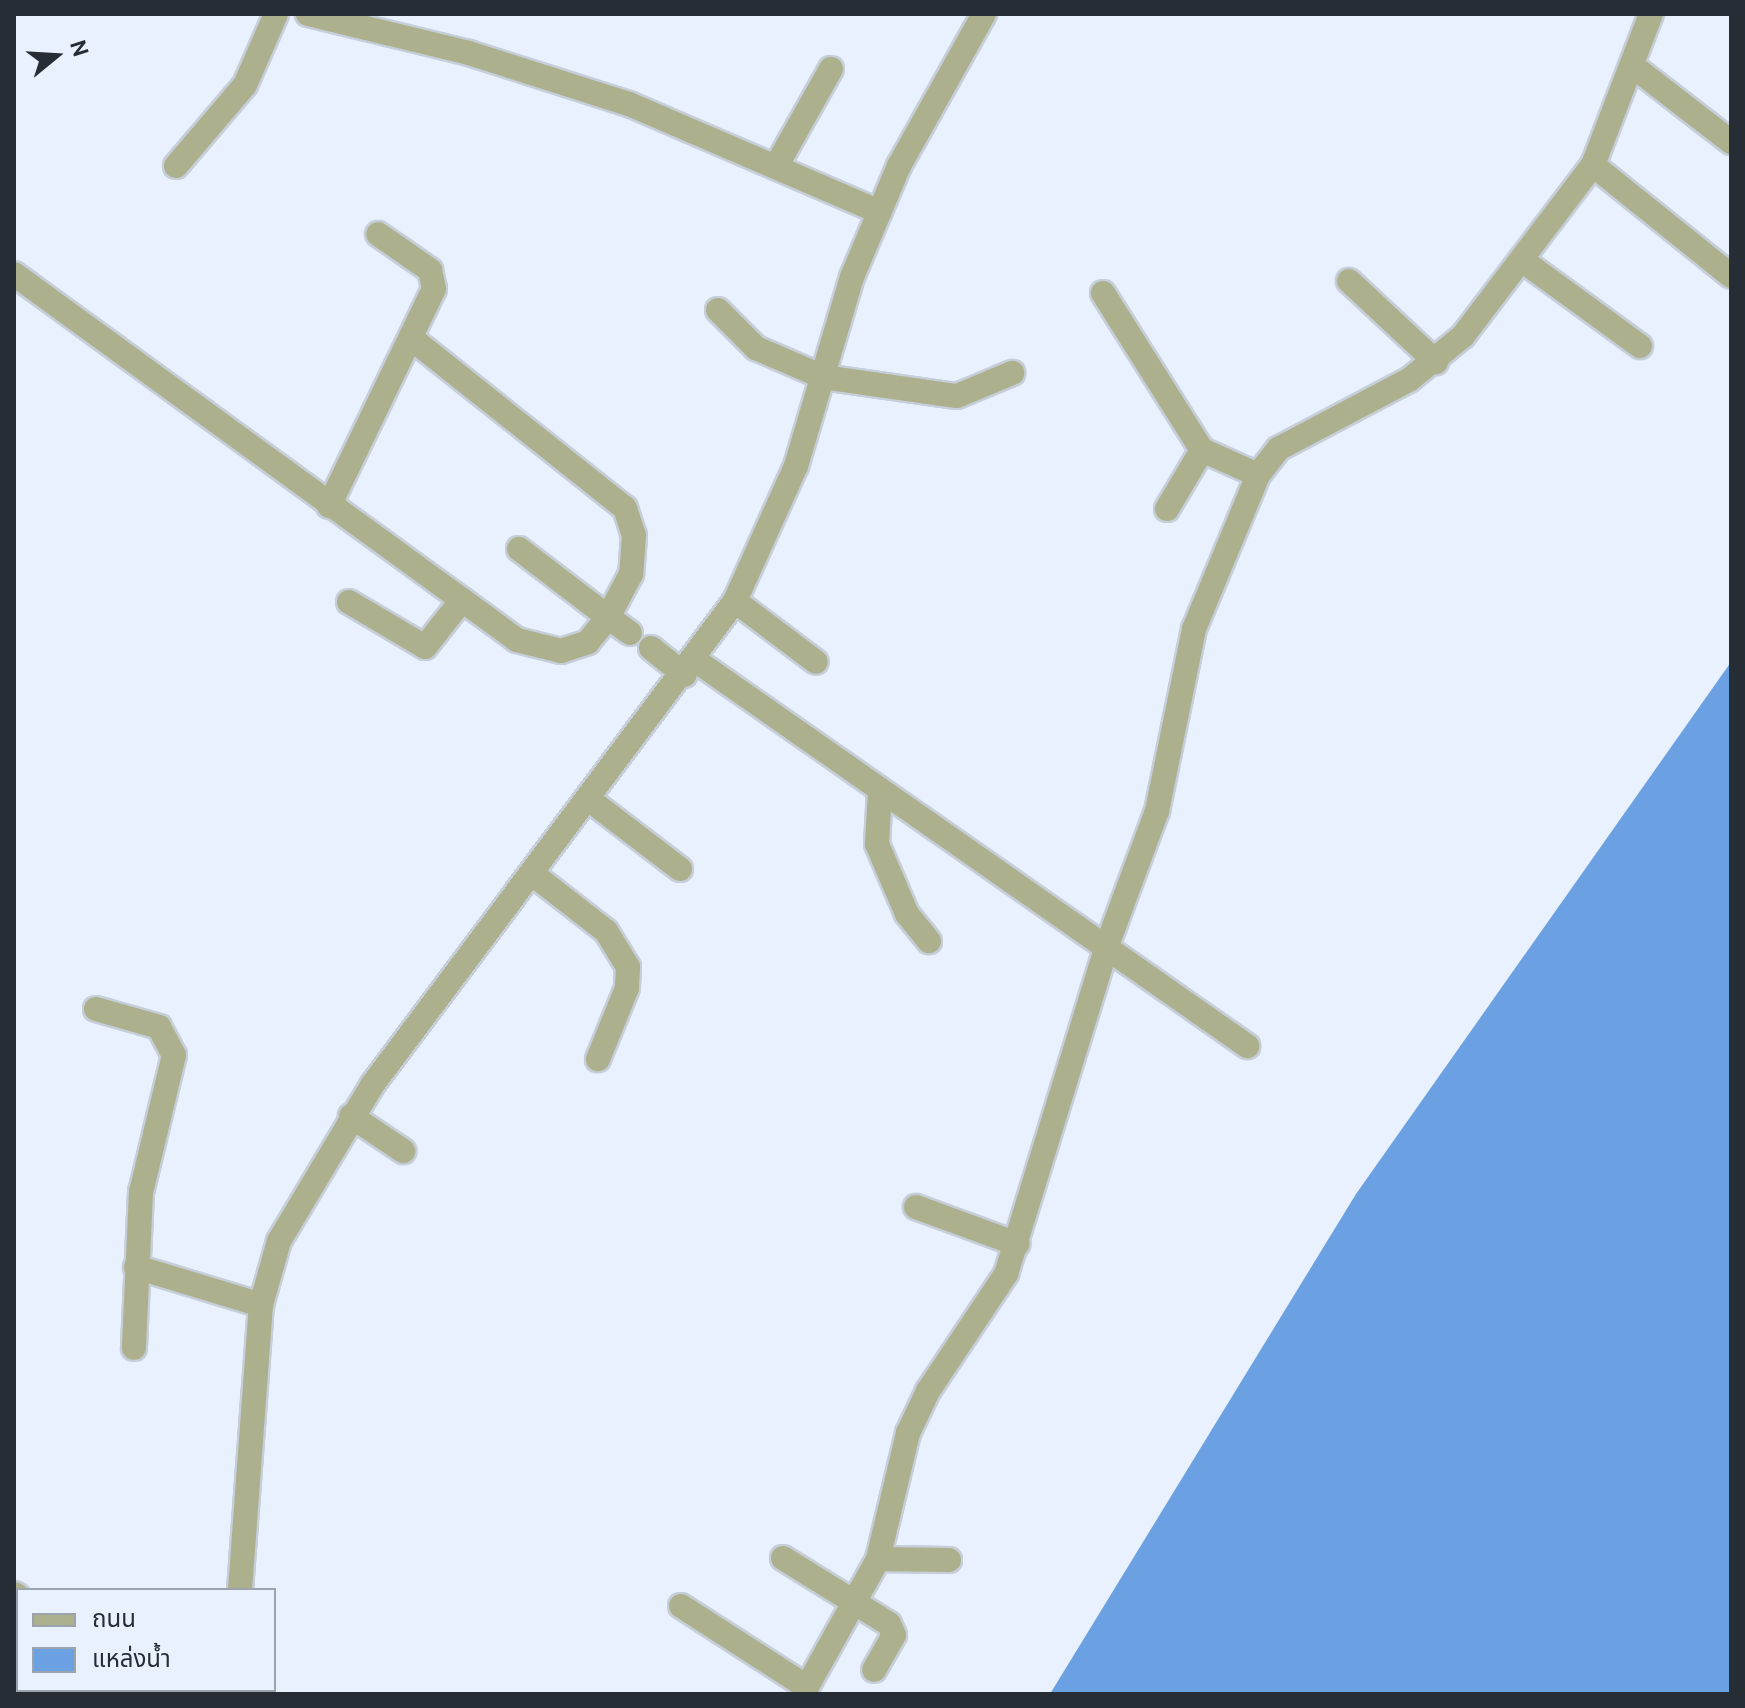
<!DOCTYPE html>
<html>
<head>
<meta charset="utf-8">
<style>
	body { margin:0 }
	#map { position:relative; width:1745px; height:1708px; overflow:hidden; background:#e8f1fd; font-family:Cabin,"Noto Sans Thai",sans-serif }
	div>[style] { position:absolute }
	[style*='--x'] { left:calc(var(--x)*1px); top:calc(var(--y)*1px); width:calc(var(--w)*1px); rotate:calc(var(--a)*1deg) }
	.water>* { inset:0; background:#6ba0e2 }
	.roads { filter:drop-shadow(2px 0 #c5ced9) drop-shadow(-2px 0 #c5ced9) drop-shadow(0 2px #c5ced9) drop-shadow(0 -2px #c5ced9) }
	.minor>* { height:24px; margin:-12px; padding:0 12px; transform-origin:12px; border-radius:12px; background:#adb08c }
	span { translate:-50% -50%; white-space:nowrap; text-align:center; line-height:1.15; -webkit-text-stroke:6px #e8f1fd; paint-order:stroke }
	.frame { position:absolute; inset:0; border:16px solid #272d34; pointer-events:none }
	.legend { position:absolute; left:16px; top:1588px; width:260px; height:104px; box-sizing:border-box; background:#e8f1fd; border:2px solid #9ba3ad; margin:0; padding:10px 14px; list-style:none; font-size:24px; color:#272d34 }
	.legend li { display:flex; align-items:center; gap:16px; height:40px }
	.legend b { width:40px; border:2px solid #9ba3ad }
	.north { position:absolute; left:16px; top:16px; width:80px; height:80px; -webkit-text-stroke:6px #e8f1fd; paint-order:stroke; rotate:72deg; font-size:22px; font-weight:700; line-height:32px; text-align:center; color:#272d34 }
	.north::after { content:''; display:block; margin:auto; width:28px; height:36px; background:#272d34; clip-path:polygon(50% 0,100% 100%,50% 72%,0 100%) }
</style>
</head>
<body>
<div id="map">
	<div class="water">
		<div style="clip-path:polygon(1731px 662px,1731px 1694px,1050px 1694px,1356px 1194px)"></div>
	</div>
	<div class="roads">
		<div class="minor">
			<div style="--x:308;--y:14;--w:166;--a:13.6"></div>
			<div style="--x:469;--y:53;--w:168;--a:17.7"></div>
			<div style="--x:629;--y:104;--w:273;--a:23.3"></div>
			<div style="--x:1634;--y:67;--w:123;--a:37.7"></div>
			<div style="--x:778;--y:163;--w:108;--a:-60.6"></div>
			<div style="--x:1593;--y:165;--w:177;--a:38.8"></div>
			<div style="--x:176;--y:166;--w:106;--a:-49.6"></div>
			<div style="--x:245;--y:85;--w:77;--a:-66.4"></div>
			<div style="--x:1526;--y:263;--w:141;--a:36.1"></div>
			<div style="--x:14;--y:274;--w:622;--a:36.04"></div>
			<div style="--x:517;--y:640;--w:45;--a:14"></div>
			<div style="--x:561;--y:651;--w:28;--a:-18"></div>
			<div style="--x:588;--y:642;--w:32;--a:-51"></div>
			<div style="--x:608;--y:617;--w:27;--a:36"></div>
			<div style="--x:1349;--y:281;--w:119;--a:43"></div>
			<div style="--x:1103;--y:293;--w:186;--a:57.8"></div>
			<div style="--x:1202;--y:450;--w:61;--a:24.1"></div>
			<div style="--x:718;--y:310;--w:54;--a:45"></div>
			<div style="--x:756;--y:348;--w:73;--a:23.4"></div>
			<div style="--x:823;--y:377;--w:135;--a:8.1"></div>
			<div style="--x:957;--y:396;--w:60;--a:-22.7"></div>
			<div style="--x:411;--y:338;--w:273;--a:38.5"></div>
			<div style="--x:625;--y:508;--w:28;--a:72"></div>
			<div style="--x:634;--y:535;--w:39;--a:94"></div>
			<div style="--x:631;--y:574;--w:49;--a:118.1"></div>
			<div style="--x:608;--y:617;--w:112;--a:-142.6"></div>
			<div style="--x:329;--y:506;--w:241;--a:-64.2"></div>
			<div style="--x:434;--y:289;--w:19;--a:-102"></div>
			<div style="--x:430;--y:270;--w:63;--a:-145.3"></div>
			<div style="--x:1167;--y:509;--w:69;--a:-59.3"></div>
			<div style="--x:735;--y:601;--w:101;--a:37"></div>
			<div style="--x:349;--y:602;--w:88;--a:30.6"></div>
			<div style="--x:425;--y:647;--w:60;--a:-51.8"></div>
			<div style="--x:651;--y:648;--w:43;--a:38.5"></div>
			<div style="--x:695;--y:660;--w:674;--a:34.96"></div>
			<div style="--x:880;--y:790;--w:54;--a:93.2"></div>
			<div style="--x:877;--y:844;--w:76;--a:66.8"></div>
			<div style="--x:907;--y:914;--w:35;--a:51"></div>
			<div style="--x:591;--y:801;--w:112;--a:37.4"></div>
			<div style="--x:535;--y:876;--w:90;--a:37.8"></div>
			<div style="--x:606;--y:931;--w:42;--a:58.6"></div>
			<div style="--x:628;--y:967;--w:21;--a:93"></div>
			<div style="--x:627;--y:988;--w:77;--a:112.2"></div>
			<div style="--x:96;--y:1009;--w:66;--a:15.9"></div>
			<div style="--x:159;--y:1027;--w:32;--a:62"></div>
			<div style="--x:174;--y:1055;--w:141;--a:103.5"></div>
			<div style="--x:141;--y:1192;--w:156;--a:92.6"></div>
			<div style="--x:351;--y:1116;--w:63;--a:33.9"></div>
			<div style="--x:916;--y:1207;--w:108;--a:20.1"></div>
			<div style="--x:136;--y:1267;--w:131;--a:16.9"></div>
			<div style="--x:783;--y:1558;--w:125;--a:31.9"></div>
			<div style="--x:889;--y:1624;--w:12;--a:66"></div>
			<div style="--x:894;--y:1635;--w:40;--a:119.7"></div>
			<div style="--x:878;--y:1559;--w:71;--a:0.8"></div>
			<div style="--x:240;--y:1590;--w:286;--a:-85.8"></div>
			<div style="--x:261;--y:1305;--w:66;--a:-74.3"></div>
			<div style="--x:279;--y:1241;--w:183;--a:-59.1"></div>
			<div style="--x:373;--y:1084;--w:604;--a:-53.15"></div>
			<div style="--x:735;--y:601;--w:148;--a:-65.7"></div>
			<div style="--x:796;--y:466;--w:197;--a:-73.5"></div>
			<div style="--x:852;--y:277;--w:121;--a:-67.1"></div>
			<div style="--x:899;--y:166;--w:174;--a:-60.8"></div>
			<div style="--x:14;--y:1594;--w:4;--a:27"></div>
			<div style="--x:681;--y:1606;--w:150;--a:32.7"></div>
			<div style="--x:223;--y:1690;--w:6;--a:39"></div>
			<div style="--x:199;--y:1694;--w:4;--a:-76"></div>
			<div style="--x:803;--y:1694;--w:154;--a:-60.9"></div>
			<div style="--x:878;--y:1559;--w:130;--a:-76.6"></div>
			<div style="--x:908;--y:1433;--w:47;--a:-64.5"></div>
			<div style="--x:928;--y:1391;--w:141;--a:-56.3"></div>
			<div style="--x:1006;--y:1274;--w:341;--a:-72.9"></div>
			<div style="--x:1106;--y:948;--w:146;--a:-69.6"></div>
			<div style="--x:1157;--y:811;--w:186;--a:-78.5"></div>
			<div style="--x:1194;--y:629;--w:167;--a:-67.4"></div>
			<div style="--x:1258;--y:475;--w:33;--a:-52"></div>
			<div style="--x:1278;--y:449;--w:148;--a:-27.8"></div>
			<div style="--x:1409;--y:380;--w:70;--a:-39.2"></div>
			<div style="--x:1463;--y:336;--w:215;--a:-52.8"></div>
			<div style="--x:1593;--y:165;--w:162;--a:-69"></div>
		</div>
	</div>
	<div class="frame"></div>
	<ul class="legend">
	<li><b style="height:10px;background:#adb08c"></b>ถนน</li>
	<li><b style="height:22px;background:#6ba0e2"></b>แหล่งน้ำ</li>
	</ul>
	<div class="north">N</div>
</div>
</body>
</html>
